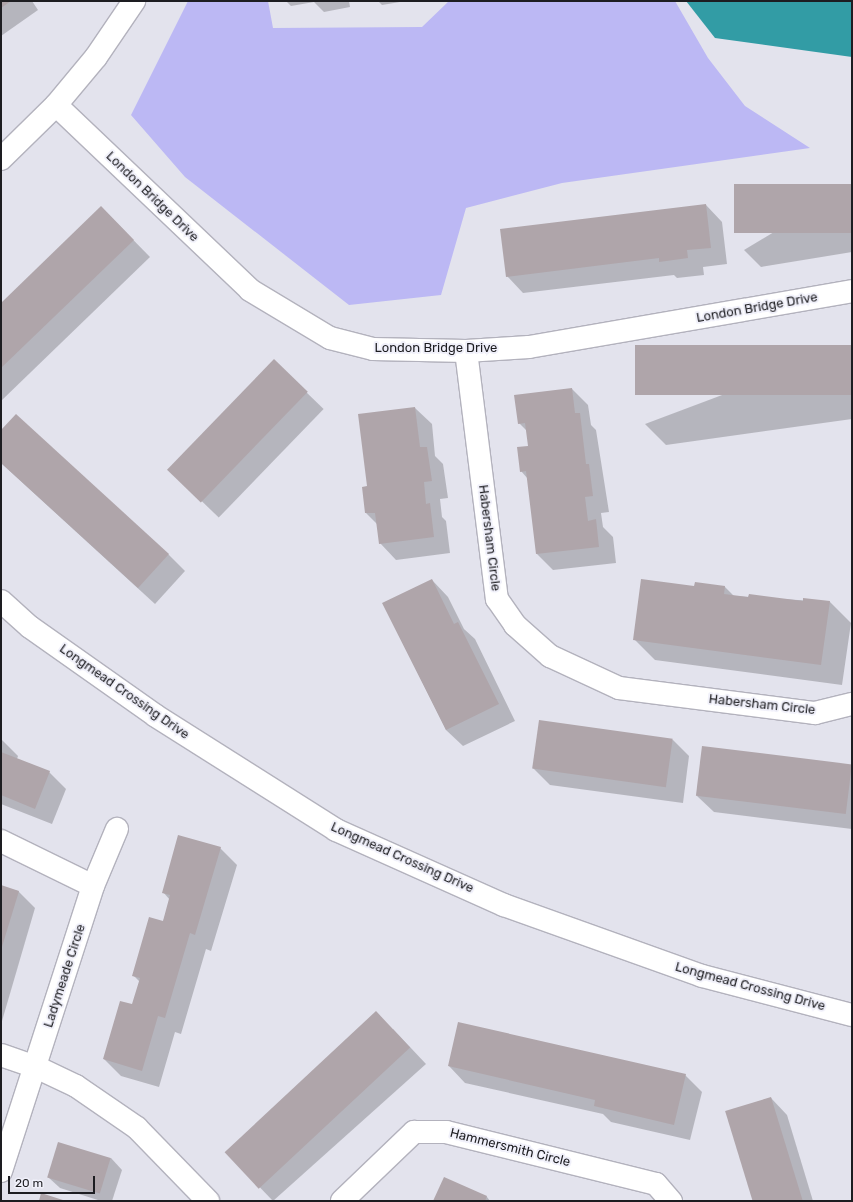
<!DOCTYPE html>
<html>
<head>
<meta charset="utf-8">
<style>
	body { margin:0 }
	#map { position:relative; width:853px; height:1202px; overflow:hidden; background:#e3e3ed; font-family:Rubik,sans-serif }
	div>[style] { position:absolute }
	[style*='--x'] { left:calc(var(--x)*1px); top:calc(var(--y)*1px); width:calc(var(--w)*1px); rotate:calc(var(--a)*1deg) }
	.green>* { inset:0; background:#bcb8f4 }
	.water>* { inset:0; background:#329ca5 }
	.shadow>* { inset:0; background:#0003; transform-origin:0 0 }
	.building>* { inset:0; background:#afa5aa; transform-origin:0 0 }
	.roads { filter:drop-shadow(1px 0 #b3b2bd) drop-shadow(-1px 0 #b3b2bd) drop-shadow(0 1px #b3b2bd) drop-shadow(0 -1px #b3b2bd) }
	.street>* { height:22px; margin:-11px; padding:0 11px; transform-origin:11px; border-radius:11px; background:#fff }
	.secondary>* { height:22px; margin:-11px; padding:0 11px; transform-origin:11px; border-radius:11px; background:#fff }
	span { translate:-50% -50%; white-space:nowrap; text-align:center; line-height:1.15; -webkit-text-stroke:4px #f0f0fa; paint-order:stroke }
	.street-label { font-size:13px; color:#1d1d21 }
	.frame { position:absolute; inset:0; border:2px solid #1d1d21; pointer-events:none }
	.scale { position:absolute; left:8px; top:1176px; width:87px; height:18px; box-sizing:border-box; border:2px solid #1d1d21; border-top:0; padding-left:5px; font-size:12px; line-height:14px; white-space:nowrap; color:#1d1d21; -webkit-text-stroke:3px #f0f0fa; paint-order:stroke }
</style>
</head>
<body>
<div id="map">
	<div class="green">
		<div style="clip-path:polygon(188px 1px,268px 1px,273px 28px,422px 27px,449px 1px,675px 1px,708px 58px,745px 106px,810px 148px,562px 183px,466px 208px,441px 295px,349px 305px,185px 177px,131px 115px)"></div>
	</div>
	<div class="water">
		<div style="clip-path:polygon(686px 1px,852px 1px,852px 57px,715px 38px)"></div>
	</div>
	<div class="shadow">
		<div style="clip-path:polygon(1px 1px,32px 1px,38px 10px,1px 36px)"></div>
		<div style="clip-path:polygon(286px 1px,349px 1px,350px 7px,324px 12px,314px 2px,291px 6px)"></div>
		<div style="clip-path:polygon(378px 1px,406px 1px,382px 5px)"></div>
		<div style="clip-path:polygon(852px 185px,852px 252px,761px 267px,744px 250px)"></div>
		<div style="clip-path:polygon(706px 205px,722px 222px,727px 264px,703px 267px,704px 275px,677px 278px,674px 275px,523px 293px,507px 276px)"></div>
		<div style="clip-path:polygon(101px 207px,150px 257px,1px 401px,1px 305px)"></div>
		<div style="clip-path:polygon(852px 346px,852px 419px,666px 445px,645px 424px)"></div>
		<div style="left:274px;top:361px;width:69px;height:151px;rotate:44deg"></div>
		<div style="clip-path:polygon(572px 389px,588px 405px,591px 425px,596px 430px,609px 512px,601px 513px,603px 527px,613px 537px,616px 563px,553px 570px,537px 554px,528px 479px,521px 471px,529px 446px,527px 431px,519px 423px)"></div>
		<div style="clip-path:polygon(415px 408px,432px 424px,435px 456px,443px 464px,448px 498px,440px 499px,442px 517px,446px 521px,450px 553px,396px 560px,380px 543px,377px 524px,366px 513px,363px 488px,368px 487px)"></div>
		<div style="clip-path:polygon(1px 431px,168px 554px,185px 571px,155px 604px,1px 463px)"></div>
		<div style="clip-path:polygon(432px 580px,448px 597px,464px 629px,475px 639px,515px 721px,463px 746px,446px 730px,384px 604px)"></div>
		<div style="clip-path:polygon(696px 584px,725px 587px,734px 596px,830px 602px,851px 623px,842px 685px,655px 660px,634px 639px,695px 587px)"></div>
		<div style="clip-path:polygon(1px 739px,18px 756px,17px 759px,49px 772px,66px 789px,52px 824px,1px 804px)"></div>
		<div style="clip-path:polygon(673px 740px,689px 756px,683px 803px,550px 785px,533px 768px)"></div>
		<div style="clip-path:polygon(852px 765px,852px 829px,714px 812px,697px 796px)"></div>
		<div style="clip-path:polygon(220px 848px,237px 865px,211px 951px,206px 949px,181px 1034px,175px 1032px,159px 1087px,121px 1076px,104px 1059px,133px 1005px,140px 982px,133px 975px,163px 922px,170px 900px,163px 892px)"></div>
		<div style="clip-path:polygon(1px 887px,18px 891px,35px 908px,2px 1021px)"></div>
		<div style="clip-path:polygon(393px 1029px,426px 1064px,273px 1201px,227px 1153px)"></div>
		<div style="clip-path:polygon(449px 1066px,685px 1075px,702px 1092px,690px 1140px,611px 1122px,603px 1114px,465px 1083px)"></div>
		<div style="clip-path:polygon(771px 1098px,787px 1115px,813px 1201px,753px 1201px)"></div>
		<div style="clip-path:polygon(111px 1158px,122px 1170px,112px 1201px,101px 1201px,60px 1188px,48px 1177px)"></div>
		<div style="clip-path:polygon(444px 1179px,487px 1197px,490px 1201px,435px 1201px)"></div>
	</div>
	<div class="building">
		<div style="clip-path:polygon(1px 1px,11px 1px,1px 8px)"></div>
		<div style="left:852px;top:184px;width:49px;height:118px;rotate:90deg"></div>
		<div style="clip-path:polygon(706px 204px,711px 248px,687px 250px,688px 258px,659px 262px,659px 258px,506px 277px,500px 229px)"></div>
		<div style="clip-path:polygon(101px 206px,134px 240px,1px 368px,1px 303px)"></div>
		<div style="left:852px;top:345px;width:50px;height:217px;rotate:90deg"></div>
		<div style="left:274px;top:359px;width:47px;height:154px;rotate:44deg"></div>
		<div style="clip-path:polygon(572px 388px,575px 413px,580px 413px,586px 464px,589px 464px,593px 496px,585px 497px,588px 521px,596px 519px,599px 547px,536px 554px,526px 471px,520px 472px,517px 447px,528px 446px,525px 423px,518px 424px,514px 395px)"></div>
		<div style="clip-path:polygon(415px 407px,420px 447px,427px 447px,432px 481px,424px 482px,426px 504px,430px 503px,434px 537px,379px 544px,375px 513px,365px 513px,362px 487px,367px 486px,358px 414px)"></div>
		<div style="clip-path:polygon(16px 414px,169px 554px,138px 588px,1px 463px,1px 430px)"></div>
		<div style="clip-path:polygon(432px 579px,454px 624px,458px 622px,499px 704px,446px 730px,382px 603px)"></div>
		<div style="clip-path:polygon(641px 579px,694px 586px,695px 582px,725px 586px,724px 594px,748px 597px,749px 594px,803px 601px,803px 598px,830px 601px,821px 665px,633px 640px)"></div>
		<div style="left:539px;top:720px;width:135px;height:49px;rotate:8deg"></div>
		<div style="left:702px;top:746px;width:151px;height:50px;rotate:7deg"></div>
		<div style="clip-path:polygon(1px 752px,50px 771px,35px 809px,1px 795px)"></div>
		<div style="clip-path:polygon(178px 835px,221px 847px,195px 935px,190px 933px,165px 1018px,158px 1016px,142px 1071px,103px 1059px,120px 1001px,132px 1004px,140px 978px,132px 976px,149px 917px,163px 921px,170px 895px,162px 893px)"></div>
		<div style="clip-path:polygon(1px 885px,19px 891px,1px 950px)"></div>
		<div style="left:376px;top:1011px;width:50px;height:207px;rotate:47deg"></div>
		<div style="clip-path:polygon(458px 1022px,686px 1074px,674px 1125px,594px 1106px,595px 1100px,448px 1066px)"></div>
		<div style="left:771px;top:1097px;width:109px;height:48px;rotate:73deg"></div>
		<div style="left:58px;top:1142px;width:55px;height:37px;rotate:17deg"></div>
		<div style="clip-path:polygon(444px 1177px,487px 1196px,485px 1201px,433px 1201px)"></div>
		<div style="clip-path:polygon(41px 1193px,66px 1201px,39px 1201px)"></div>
	</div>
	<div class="roads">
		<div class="street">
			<div style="--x:56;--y:105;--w:268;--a:43.6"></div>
			<div style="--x:250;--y:290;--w:93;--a:31"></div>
			<div style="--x:330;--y:338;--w:44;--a:14.3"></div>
			<div style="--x:373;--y:349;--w:93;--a:1.2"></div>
			<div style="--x:466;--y:351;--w:63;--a:-3.6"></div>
			<div style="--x:529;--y:347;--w:328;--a:-9.8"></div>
			<div style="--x:466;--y:351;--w:250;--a:82.9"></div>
			<div style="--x:497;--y:599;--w:32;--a:55"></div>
			<div style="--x:515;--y:625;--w:47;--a:41.5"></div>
			<div style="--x:550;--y:656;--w:76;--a:24.9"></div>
			<div style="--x:619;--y:688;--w:198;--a:7.3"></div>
			<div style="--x:815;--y:713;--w:38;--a:-14"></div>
			<div style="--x:1;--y:841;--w:102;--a:26.1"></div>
			<div style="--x:1;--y:1055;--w:37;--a:19"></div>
			<div style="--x:36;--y:1067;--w:44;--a:25.4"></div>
			<div style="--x:76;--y:1086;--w:74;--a:34.5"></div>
			<div style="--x:137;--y:1128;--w:102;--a:45.8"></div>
			<div style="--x:1;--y:1171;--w:299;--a:-72.1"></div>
			<div style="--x:93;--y:886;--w:62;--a:-67.2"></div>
			<div style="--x:342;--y:1201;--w:100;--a:-43.8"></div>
			<div style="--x:414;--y:1132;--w:32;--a:0"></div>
			<div style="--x:446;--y:1132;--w:216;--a:13.9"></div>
			<div style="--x:656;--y:1184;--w:23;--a:49"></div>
		</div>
		<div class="secondary">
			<div style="--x:1;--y:159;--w:77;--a:-44.5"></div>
			<div style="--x:56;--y:105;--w:62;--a:-50.2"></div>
			<div style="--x:96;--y:57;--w:68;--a:-55.8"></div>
			<div style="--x:1;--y:601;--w:39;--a:42"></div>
			<div style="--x:30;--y:627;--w:154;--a:35.2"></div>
			<div style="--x:156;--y:716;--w:213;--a:32.3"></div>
			<div style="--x:336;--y:830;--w:184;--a:24.1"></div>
			<div style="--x:504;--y:905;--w:210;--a:19.7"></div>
			<div style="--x:702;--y:976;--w:155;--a:14.6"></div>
		</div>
	</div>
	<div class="street-label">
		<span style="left:152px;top:197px;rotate:44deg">London Bridge Drive</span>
		<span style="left:757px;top:308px;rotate:-10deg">London Bridge Drive</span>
		<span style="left:436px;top:348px">London Bridge Drive</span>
		<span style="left:489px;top:538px;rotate:83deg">Habersham Circle</span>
		<span style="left:124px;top:692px;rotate:35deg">Longmead Crossing Drive</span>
		<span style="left:762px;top:705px;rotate:6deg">Habersham Circle</span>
		<span style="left:402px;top:858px;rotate:24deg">Longmead Crossing Drive</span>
		<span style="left:65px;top:976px;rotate:-72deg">Ladymeade Circle</span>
		<span style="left:750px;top:987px;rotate:15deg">Longmead Crossing Drive</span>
		<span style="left:510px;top:1148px;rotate:14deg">Hammersmith Circle</span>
	</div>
	<div class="frame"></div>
	<div class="scale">20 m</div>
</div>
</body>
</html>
